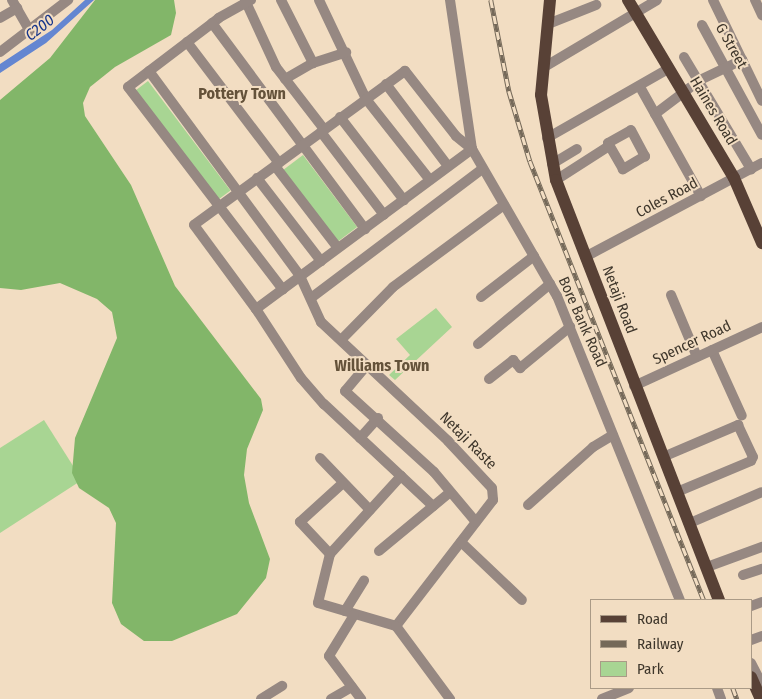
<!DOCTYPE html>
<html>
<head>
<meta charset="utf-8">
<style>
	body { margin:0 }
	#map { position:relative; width:762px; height:699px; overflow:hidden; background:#f2ddc2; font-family:"Fira Sans Condensed",sans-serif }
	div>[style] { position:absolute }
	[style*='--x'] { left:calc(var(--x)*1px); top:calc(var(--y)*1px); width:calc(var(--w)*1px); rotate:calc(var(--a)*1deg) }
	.green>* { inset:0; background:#a8d593; transform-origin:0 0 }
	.forest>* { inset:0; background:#82b669 }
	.water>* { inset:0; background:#6486d1 }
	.minor>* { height:10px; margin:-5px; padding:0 5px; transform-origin:5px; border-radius:5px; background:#968882 }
	.major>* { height:12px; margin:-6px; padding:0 6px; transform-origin:6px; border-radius:6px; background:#584136 }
	.rail>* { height:4.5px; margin-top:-2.25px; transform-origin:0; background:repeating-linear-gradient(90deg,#f2ddc2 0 8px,#756959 0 16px); box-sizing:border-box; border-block:1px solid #756959 }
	span { translate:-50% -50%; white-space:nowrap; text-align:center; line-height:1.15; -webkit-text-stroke:4px #f2ddc2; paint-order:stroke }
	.street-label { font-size:15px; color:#3e362b }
	.water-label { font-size:16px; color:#14348b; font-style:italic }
	.neighbourhood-label { font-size:16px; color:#64523a; font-weight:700 }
	.legend { position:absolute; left:590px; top:599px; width:162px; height:90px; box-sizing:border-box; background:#f2ddc2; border:1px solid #aa9a86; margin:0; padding:6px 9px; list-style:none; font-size:15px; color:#3e362b }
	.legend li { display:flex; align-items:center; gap:10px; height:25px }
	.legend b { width:25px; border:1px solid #aa9a86 }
</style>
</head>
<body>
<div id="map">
	<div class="green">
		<div style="left:148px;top:81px;width:137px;height:16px;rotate:53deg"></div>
		<div style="left:303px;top:155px;width:90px;height:27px;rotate:53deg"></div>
		<div style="clip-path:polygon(436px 308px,452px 327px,395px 380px,389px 375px,410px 355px,396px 339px)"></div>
		<div style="clip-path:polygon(44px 420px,82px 480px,0 533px,0 448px)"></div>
	</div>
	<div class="forest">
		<div style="clip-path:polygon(95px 0,174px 0,176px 13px,171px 35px,115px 67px,90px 87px,83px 103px,85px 116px,131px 185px,175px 286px,261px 399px,263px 410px,247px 449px,244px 475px,249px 503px,270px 559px,266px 578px,237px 614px,172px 641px,144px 641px,121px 624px,112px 603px,116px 523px,109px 508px,79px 488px,72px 473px,75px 438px,117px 338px,112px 312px,97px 299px,60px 283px,21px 290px,0 288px,0 100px,50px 58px)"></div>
	</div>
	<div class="water">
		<div style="clip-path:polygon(85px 0,94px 0,46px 43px,0 73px,0 64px,52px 30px)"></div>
	</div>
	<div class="minor">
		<div style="--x:12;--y:0;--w:36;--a:60"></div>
		<div style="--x:245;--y:0;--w:74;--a:65.2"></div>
		<div style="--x:276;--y:67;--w:78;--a:52.3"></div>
		<div style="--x:251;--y:0;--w:37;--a:151"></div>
		<div style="--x:219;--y:18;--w:114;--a:142.8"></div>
		<div style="--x:128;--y:87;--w:255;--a:52.6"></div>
		<div style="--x:281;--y:0;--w:71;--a:63.1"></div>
		<div style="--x:319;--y:0;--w:110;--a:64.6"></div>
		<div style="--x:366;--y:99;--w:103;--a:51.7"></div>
		<div style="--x:450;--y:0;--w:151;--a:81.6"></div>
		<div style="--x:472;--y:149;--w:170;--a:60"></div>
		<div style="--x:557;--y:296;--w:328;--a:68"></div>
		<div style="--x:713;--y:0;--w:112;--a:64.1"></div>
		<div style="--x:755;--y:0;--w:17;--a:65"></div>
		<div style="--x:0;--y:18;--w:20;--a:-30"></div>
		<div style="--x:212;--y:23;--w:257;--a:53.4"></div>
		<div style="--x:548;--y:24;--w:52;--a:-21.6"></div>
		<div style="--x:702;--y:25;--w:125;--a:61.4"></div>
		<div style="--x:187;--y:42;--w:152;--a:52.8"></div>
		<div style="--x:0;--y:52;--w:86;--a:-37.4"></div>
		<div style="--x:684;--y:57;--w:131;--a:59.1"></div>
		<div style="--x:546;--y:66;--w:129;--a:-30.7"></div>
		<div style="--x:149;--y:71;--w:255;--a:53.6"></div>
		<div style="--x:300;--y:276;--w:51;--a:65.5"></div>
		<div style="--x:321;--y:322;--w:174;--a:43.1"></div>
		<div style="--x:448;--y:441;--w:64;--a:46.9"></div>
		<div style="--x:492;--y:488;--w:12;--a:85"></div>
		<div style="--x:493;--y:500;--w:159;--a:127.6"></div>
		<div style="--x:285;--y:79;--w:32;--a:-30"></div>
		<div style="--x:313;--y:63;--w:35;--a:-18"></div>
		<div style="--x:386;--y:84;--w:103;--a:52.9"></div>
		<div style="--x:640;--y:87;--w:125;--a:60.8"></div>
		<div style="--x:655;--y:114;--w:56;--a:-37.1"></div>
		<div style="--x:700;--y:80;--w:47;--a:-25.5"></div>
		<div style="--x:340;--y:117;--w:105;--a:52.4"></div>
		<div style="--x:631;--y:130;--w:30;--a:62"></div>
		<div style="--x:645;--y:156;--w:26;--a:149"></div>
		<div style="--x:623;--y:169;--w:30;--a:-120"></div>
		<div style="--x:608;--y:143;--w:26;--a:-29"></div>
		<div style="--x:321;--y:132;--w:104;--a:52.8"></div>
		<div style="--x:547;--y:138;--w:139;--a:-29.7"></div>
		<div style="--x:552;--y:164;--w:29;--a:-31"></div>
		<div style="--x:275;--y:166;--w:103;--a:52.5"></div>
		<div style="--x:257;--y:178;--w:105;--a:52.4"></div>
		<div style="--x:556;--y:180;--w:63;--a:-32.7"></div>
		<div style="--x:585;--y:257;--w:200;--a:-28"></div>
		<div style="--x:671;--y:295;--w:67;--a:67.2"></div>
		<div style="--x:481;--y:297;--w:67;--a:-37.7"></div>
		<div style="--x:311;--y:298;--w:214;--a:-37"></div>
		<div style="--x:256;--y:309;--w:269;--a:-36.5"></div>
		<div style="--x:472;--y:149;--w:21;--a:-141"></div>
		<div style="--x:456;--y:136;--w:83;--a:-128.1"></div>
		<div style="--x:405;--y:71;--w:261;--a:143.9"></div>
		<div style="--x:194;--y:225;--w:104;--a:53.6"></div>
		<div style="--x:256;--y:309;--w:82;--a:56.9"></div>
		<div style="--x:301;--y:378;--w:35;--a:49"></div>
		<div style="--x:324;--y:404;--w:105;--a:43.1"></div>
		<div style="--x:401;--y:476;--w:105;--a:132.3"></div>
		<div style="--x:330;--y:554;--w:50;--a:103.8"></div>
		<div style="--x:318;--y:603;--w:81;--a:16.4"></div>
		<div style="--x:341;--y:340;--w:74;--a:-45.5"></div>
		<div style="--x:393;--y:287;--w:138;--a:-36.5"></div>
		<div style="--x:478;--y:344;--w:94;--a:-39.8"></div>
		<div style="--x:712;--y:350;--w:72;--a:65.6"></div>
		<div style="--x:367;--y:365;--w:34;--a:130"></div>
		<div style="--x:345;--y:391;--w:120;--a:42.3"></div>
		<div style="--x:434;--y:472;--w:65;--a:50"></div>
		<div style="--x:489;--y:379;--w:31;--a:-38"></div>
		<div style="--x:513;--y:360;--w:11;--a:49"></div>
		<div style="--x:520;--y:368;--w:65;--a:-39.4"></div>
		<div style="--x:634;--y:386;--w:141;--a:-24.7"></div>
		<div style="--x:360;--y:438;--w:27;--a:-48"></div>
		<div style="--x:663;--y:457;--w:82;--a:-23.1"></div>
		<div style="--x:738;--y:425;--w:35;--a:65"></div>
		<div style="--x:753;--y:457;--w:4;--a:117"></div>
		<div style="--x:751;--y:461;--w:80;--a:157.3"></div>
		<div style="--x:320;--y:458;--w:72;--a:46.1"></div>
		<div style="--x:401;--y:476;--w:44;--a:43.2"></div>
		<div style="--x:528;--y:505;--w:87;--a:-41.7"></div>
		<div style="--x:593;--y:447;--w:23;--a:-31"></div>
		<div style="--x:690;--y:523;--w:78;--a:-23.3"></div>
		<div style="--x:461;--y:542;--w:84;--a:43.6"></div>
		<div style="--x:379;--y:551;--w:91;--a:-39.6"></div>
		<div style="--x:330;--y:554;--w:44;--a:-133.2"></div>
		<div style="--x:300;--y:522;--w:58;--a:-42.2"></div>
		<div style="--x:707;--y:567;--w:59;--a:-20"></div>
		<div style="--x:743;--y:575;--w:20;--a:-18"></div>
		<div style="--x:751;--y:606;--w:12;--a:-20"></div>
		<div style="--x:345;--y:611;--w:36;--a:-58"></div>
		<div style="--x:354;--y:615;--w:48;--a:121.4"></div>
		<div style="--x:329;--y:656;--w:54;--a:53.3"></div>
		<div style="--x:396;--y:626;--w:91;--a:53.5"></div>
		<div style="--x:751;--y:640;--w:12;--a:-20"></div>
		<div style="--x:751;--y:663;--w:25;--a:63"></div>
		<div style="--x:717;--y:688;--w:12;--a:70"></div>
		<div style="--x:261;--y:699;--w:25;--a:-32"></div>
		<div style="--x:331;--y:699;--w:24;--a:-30"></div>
		<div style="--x:602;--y:699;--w:29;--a:-22"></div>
	</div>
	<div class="major">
		<div style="--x:550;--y:0;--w:95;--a:95.4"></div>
		<div style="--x:541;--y:95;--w:86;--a:80"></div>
		<div style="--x:556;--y:180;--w:451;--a:68.8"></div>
		<div style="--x:628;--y:0;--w:207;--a:59.2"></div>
		<div style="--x:734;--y:178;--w:71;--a:66.7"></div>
		<div style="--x:751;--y:677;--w:24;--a:66"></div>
	</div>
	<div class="rail">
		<div style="--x:491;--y:0;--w:93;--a:78.8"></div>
		<div style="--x:509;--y:91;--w:73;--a:73.3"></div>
		<div style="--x:530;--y:161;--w:472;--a:68.4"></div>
		<div style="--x:733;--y:688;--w:12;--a:70"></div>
	</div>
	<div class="street-label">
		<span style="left:731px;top:46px;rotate:61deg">G Street</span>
		<span style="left:713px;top:111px;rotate:59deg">Haines Road</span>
		<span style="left:667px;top:198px;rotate:-28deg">Coles Road</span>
		<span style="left:619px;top:300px;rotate:69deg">Netaji Road</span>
		<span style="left:582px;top:322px;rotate:66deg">Bore Bank Road</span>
		<span style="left:692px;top:343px;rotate:-25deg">Spencer Road</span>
		<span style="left:468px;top:441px;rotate:45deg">Netaji Raste</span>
	</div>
	<div class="water-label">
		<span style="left:40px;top:28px;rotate:-38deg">C200</span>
	</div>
	<div class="neighbourhood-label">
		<span style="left:242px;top:94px">Pottery Town</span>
		<span style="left:382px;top:366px">Williams Town</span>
	</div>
	<ul class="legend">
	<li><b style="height:6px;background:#584136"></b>Road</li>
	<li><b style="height:6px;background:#756959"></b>Railway</li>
	<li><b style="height:14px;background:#a8d593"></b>Park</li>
	</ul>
</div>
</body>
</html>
